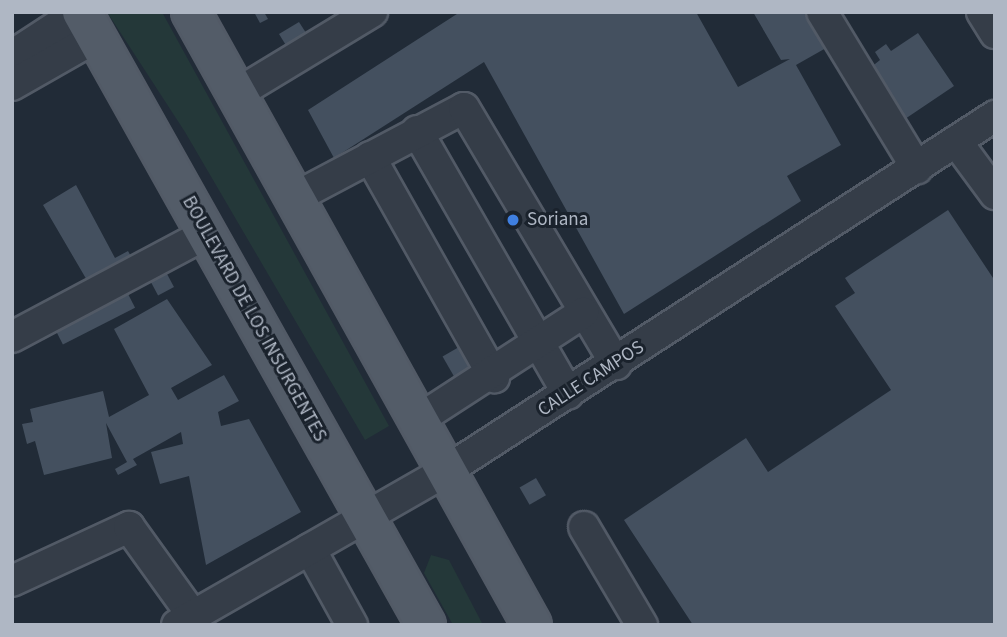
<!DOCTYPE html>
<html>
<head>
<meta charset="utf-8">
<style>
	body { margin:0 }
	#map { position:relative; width:1007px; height:637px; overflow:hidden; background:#212b37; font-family:"Source Sans 3",sans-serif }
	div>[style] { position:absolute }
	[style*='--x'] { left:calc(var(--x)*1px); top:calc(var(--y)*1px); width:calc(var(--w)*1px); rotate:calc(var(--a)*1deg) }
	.green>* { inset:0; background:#243839 }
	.building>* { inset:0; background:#44505f; transform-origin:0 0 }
	.roads { filter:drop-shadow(2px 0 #525a66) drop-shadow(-2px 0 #525a66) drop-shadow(0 2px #525a66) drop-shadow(0 -2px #525a66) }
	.minor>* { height:30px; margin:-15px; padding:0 15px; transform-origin:15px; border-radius:15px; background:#353d48 }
	.major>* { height:38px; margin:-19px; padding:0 19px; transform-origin:19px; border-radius:19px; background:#535c68 }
	.dots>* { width:19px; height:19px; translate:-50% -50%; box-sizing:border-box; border:4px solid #1a222c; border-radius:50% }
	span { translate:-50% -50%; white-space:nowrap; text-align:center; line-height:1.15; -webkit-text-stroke:6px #1a222c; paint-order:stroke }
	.poi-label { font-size:19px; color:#afb7c4 }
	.left { translate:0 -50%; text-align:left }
	.street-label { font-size:19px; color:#afb7c4 }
	.frame { position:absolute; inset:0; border:14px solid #afb7c4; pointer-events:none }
</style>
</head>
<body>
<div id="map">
	<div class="green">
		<div style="clip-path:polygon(107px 12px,162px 12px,389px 426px,365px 440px,185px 132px)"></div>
		<div style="clip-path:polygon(431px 555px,449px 560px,483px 625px,453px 625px,424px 573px)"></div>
	</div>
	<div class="building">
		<div style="clip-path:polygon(254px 12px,264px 12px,268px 19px,260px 23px)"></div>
		<div style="clip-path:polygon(460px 12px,696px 12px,738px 87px,790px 59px,781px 60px,753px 12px,806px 12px,826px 48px,796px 65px,841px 145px,787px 176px,801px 201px,624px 314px,484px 62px,334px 158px,308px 110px)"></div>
		<div style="clip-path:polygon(299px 22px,310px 39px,287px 47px,279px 34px)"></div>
		<div style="clip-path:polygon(918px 33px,954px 86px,902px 121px,870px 68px,880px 60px,875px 52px,886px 44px,891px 51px)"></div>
		<div style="clip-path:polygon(76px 185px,115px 258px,128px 251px,134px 262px,88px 282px,43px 205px)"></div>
		<div style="clip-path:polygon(948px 210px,995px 281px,995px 625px,693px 625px,624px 520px,746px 438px,768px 472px,891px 390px,835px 306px,855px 293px,845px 278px)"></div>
		<div style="left:166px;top:272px;width:17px;height:18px;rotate:62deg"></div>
		<div style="left:126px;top:290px;width:20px;height:81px;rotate:63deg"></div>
		<div style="clip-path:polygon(167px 299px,212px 365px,171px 388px,178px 400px,224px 375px,239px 401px,218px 412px,221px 426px,249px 419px,301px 512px,206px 565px,189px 476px,160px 484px,151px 452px,183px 444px,181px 432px,133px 459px,137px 465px,118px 475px,115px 469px,127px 462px,106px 423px,112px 458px,44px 475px,35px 441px,27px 444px,22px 424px,33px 422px,30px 409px,103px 391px,109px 417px,149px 395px,114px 329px)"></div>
		<div style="left:459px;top:347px;width:34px;height:19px;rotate:60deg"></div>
		<div style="left:536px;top:478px;width:20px;height:19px;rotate:60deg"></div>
	</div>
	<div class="roads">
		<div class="minor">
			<div style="--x:822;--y:12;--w:183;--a:58.7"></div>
			<div style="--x:982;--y:12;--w:25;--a:58"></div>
			<div style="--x:16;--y:53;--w:75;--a:-33.1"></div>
			<div style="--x:12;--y:85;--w:97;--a:-29.7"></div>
			<div style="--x:238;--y:93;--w:157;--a:-31.2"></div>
			<div style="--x:417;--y:131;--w:303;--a:60.1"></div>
			<div style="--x:956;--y:141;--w:66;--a:53.7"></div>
			<div style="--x:370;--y:157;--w:253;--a:60.6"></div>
			<div style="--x:294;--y:198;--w:192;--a:-27.9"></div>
			<div style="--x:464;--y:108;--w:298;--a:59.3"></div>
			<div style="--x:12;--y:337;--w:220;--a:-28"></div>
			<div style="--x:418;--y:420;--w:197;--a:-33"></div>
			<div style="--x:584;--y:527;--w:114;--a:59.4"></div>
			<div style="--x:310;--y:549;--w:87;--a:61.1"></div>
			<div style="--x:12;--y:581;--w:129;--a:-24.8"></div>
			<div style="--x:129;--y:527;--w:110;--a:54.3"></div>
			<div style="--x:177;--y:625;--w:310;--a:-29.8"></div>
			<div style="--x:446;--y:471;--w:654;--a:-32.89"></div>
		</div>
		<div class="major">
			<div style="--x:82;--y:12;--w:703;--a:60.7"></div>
			<div style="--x:191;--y:12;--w:701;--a:60.91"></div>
		</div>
	</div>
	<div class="dots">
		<div style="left:513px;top:220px;background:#3f7fe0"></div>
	</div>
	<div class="poi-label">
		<span class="left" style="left:527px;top:220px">Soriana</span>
	</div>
	<div class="street-label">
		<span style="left:254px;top:319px;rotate:61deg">BOULEVARD DE LOS INSURGENTES</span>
		<span style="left:591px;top:379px;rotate:-33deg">CALLE CAMPOS</span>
	</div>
	<div class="frame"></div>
</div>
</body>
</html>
